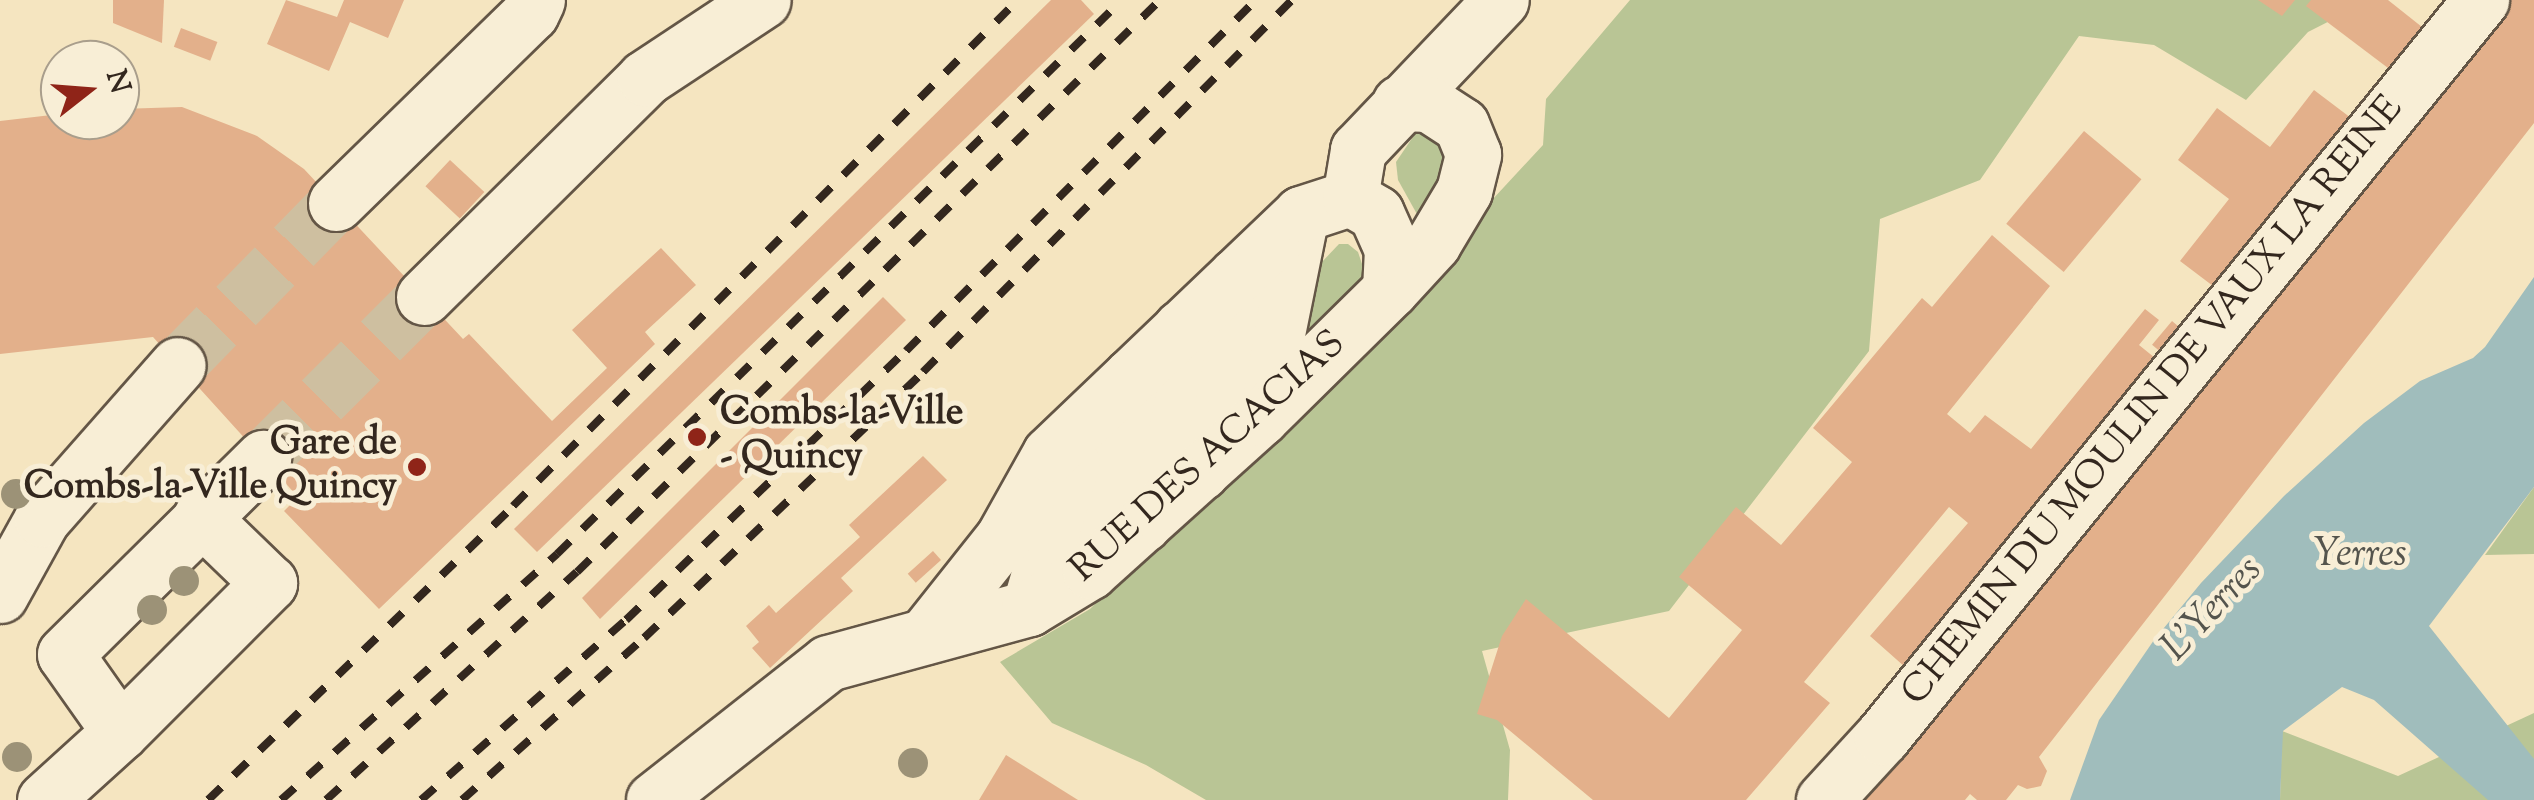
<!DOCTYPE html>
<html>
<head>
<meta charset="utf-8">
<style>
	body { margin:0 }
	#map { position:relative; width:2534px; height:800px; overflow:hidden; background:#f5e5c0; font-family:"Sorts Mill Goudy",serif }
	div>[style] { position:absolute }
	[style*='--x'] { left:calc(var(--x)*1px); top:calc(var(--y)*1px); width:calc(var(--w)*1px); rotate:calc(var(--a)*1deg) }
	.green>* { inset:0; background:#b9c595 }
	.water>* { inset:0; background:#a0bdbc }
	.building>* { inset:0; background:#e3b08b; transform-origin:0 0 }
	.minor-tunnel>* { height:55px; margin-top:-27.5px; transform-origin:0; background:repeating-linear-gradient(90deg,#cebfa0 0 55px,transparent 0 83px) }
	.roads { filter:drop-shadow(2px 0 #645646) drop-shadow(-2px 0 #645646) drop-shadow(0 2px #645646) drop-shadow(0 -2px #645646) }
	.minor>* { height:55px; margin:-27.5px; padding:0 27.5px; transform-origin:27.5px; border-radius:27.5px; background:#f8eed6 }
	.rail>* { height:8px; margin-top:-4px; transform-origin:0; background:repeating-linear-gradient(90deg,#33271e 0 18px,transparent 0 36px) }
	.trees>* { width:30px; height:30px; margin:-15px; border-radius:50%; background:#9c9277 }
	.dots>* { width:28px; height:28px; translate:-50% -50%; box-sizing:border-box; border:5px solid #f8eed6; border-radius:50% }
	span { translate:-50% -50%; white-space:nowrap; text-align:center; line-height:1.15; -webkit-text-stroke:10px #f8eed6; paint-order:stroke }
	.street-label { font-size:38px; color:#33271e }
	.poi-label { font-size:38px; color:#33271e; font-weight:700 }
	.left { translate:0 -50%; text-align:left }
	.right { translate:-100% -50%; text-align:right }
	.water-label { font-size:40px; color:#54544d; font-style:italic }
	.north { position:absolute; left:40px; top:40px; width:100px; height:100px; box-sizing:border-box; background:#f8eed6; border:2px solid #a99e8c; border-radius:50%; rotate:73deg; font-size:28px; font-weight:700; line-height:40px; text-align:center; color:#33271e }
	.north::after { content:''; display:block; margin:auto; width:35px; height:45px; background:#8f2418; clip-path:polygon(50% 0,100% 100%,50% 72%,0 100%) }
</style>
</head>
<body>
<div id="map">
	<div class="green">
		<div style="clip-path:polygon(1630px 0,2371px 0,2308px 32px,2246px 100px,2154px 45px,2079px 36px,1980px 180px,1880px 219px,1869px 351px,1669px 611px,1482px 651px,1510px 750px,1508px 800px,1206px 800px,1146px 765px,1052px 723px,1000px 662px,1090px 609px,1404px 295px,1543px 145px,1546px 99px)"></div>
		<div style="clip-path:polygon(1427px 126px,1452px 145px,1423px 225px,1398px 180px,1396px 162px,1417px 131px)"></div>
		<div style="clip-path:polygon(1339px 244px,1348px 244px,1358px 252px,1364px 270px,1353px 304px,1290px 361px,1299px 309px,1320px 264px)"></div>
		<div style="clip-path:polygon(2534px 487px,2534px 554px,2485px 555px)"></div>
		<div style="clip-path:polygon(2534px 713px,2534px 800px,2280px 800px,2282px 731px,2398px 776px)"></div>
	</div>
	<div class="water">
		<div style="clip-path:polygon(2534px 277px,2534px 487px,2429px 626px,2534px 759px,2534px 800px,2488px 800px,2374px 700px,2342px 687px,2283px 731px,2280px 800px,2070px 800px,2099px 720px,2154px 640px,2201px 583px,2284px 496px,2364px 423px,2420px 381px,2473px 358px,2485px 347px)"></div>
	</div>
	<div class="building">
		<div style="clip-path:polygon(113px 0,164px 0,162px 43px,113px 23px)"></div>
		<div style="clip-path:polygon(286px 0,337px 17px,344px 0,404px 0,388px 38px,350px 22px,329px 71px,267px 44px)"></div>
		<div style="clip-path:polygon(1051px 0,1081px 0,1094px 14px,537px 552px,514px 529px)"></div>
		<div style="clip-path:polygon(2258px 0,2295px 0,2282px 16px)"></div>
		<div style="clip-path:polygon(2311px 0,2388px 0,2422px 27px,2388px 68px,2306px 6px)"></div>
		<div style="clip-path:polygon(2502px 0,2534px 0,2534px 123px,2039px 757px,2047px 771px,2041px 786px,2027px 789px,2018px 785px,2006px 800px,1977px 800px,1970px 794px,1965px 800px,1854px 800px,2100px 515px)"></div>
		<div style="left:181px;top:28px;width:39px;height:20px;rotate:21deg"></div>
		<div style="clip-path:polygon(2314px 90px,2351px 118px,2217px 289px,2180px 261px,2229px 199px,2178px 160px,2217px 108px,2270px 147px)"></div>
		<div style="clip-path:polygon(182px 107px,257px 136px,304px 169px,463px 339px,469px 334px,552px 421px,607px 368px,572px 330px,616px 289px,661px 248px,696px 285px,645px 332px,655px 344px,379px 609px,284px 511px,298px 497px,153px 337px,0 354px,0 121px,60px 114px,60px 120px,120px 120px,120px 109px)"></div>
		<div style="left:2084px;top:131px;width:75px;height:121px;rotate:40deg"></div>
		<div style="left:450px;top:160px;width:47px;height:36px;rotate:43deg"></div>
		<div style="clip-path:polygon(1992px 235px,2050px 286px,1947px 414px,1970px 433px,1985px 415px,2031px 449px,2145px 309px,2159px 320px,2139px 345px,2160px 362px,1905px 667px,1870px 636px,1968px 523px,1949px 507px,1804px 682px,1830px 703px,1746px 800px,1593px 800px,1497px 720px,1477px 714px,1502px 636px,1526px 599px,1669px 718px,1742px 630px,1679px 577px,1736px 507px,1781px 545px,1852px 462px,1813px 428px,1922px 298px,1932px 307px)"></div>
		<div style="clip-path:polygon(883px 297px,906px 320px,600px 619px,582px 598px)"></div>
		<div style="left:2172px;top:321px;width:16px;height:31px;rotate:40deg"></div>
		<div style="clip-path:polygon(923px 456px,947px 480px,841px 578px,853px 591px,770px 668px,752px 648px,759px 642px,746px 626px,769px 605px,776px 613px,860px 537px,849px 525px)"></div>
		<div style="left:933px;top:551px;width:12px;height:34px;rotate:48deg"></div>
		<div style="clip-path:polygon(1006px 755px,1078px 800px,979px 800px)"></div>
	</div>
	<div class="minor-tunnel">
		<div style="--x:178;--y:365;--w:226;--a:-45.7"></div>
		<div style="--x:263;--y:458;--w:228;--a:-45"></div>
	</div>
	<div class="roads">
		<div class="minor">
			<div style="--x:1350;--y:198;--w:49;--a:-80.5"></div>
			<div style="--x:1358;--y:150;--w:207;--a:-46.4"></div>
			<div style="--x:336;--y:203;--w:272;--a:-44.3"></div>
			<div style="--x:531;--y:13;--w:14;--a:-65"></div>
			<div style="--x:1390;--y:290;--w:64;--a:-47.5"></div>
			<div style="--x:1433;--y:243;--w:61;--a:-59.2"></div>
			<div style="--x:1464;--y:191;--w:38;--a:-76"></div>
			<div style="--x:1473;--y:154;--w:31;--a:-112"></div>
			<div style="--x:1461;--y:125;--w:38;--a:-147"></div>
			<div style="--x:1429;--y:104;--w:29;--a:-178"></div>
			<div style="--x:424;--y:297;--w:311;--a:-44.7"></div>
			<div style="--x:645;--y:78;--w:141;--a:-33.5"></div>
			<div style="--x:1260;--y:418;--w:208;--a:-78.6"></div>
			<div style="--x:1201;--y:472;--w:199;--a:-79.9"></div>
			<div style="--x:1143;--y:524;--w:200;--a:-79"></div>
			<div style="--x:1090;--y:571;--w:199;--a:-78.1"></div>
			<div style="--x:0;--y:595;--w:87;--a:-61.1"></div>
			<div style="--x:42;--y:519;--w:205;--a:-48.6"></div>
			<div style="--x:1029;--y:608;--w:152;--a:-73.6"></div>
			<div style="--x:925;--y:636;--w:125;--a:-51.5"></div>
			<div style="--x:1003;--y:538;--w:96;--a:-60.8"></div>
			<div style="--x:1050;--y:454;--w:347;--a:-43.7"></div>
			<div style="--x:1301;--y:214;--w:52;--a:-18.1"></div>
			<div style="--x:120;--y:732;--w:95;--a:-125.2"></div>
			<div style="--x:65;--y:654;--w:279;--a:-44.7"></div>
			<div style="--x:45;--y:800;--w:101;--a:-42.2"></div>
			<div style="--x:120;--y:732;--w:211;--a:-45"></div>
			<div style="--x:269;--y:583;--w:95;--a:-135.9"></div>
			<div style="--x:654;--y:800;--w:221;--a:-38.2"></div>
			<div style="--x:828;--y:663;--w:208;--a:-15.3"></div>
			<div style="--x:1029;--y:608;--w:71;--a:-31.2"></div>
			<div style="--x:1090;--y:571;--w:229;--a:-42"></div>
			<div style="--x:1260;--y:418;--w:182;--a:-44.6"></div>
			<div style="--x:1390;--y:290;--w:41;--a:-87.2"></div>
			<div style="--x:1392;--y:249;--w:39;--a:-114"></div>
			<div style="--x:1376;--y:213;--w:30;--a:-150"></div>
			<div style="--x:1824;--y:800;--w:86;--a:-47.4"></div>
			<div style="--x:1882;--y:737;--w:950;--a:-50.9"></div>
		</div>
	</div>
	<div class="rail">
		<div style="--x:208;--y:800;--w:424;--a:-43.9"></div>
		<div style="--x:513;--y:506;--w:715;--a:-45.06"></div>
		<div style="--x:281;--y:800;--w:370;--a:-41.7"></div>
		<div style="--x:557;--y:554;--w:791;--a:-44.44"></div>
		<div style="--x:326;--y:800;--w:339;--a:-42.3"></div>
		<div style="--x:577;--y:572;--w:817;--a:-44.45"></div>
		<div style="--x:421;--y:800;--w:273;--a:-41.3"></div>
		<div style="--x:626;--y:620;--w:388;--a:-43.9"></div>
		<div style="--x:906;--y:351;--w:496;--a:-45.1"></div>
		<div style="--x:462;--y:800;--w:244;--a:-41.7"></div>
		<div style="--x:644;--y:638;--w:385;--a:-43.6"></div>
		<div style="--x:923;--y:372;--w:524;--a:-45.23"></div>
	</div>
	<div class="trees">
		<div style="left:16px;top:494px"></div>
		<div style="left:184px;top:581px"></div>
		<div style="left:152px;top:610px"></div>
		<div style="left:17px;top:757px"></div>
		<div style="left:913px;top:763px"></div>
	</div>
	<div class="dots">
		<div style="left:697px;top:437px;background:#8f2418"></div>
		<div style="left:417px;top:467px;background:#8f2418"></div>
	</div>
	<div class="street-label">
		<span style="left:2154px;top:402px;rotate:-51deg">CHEMIN DU MOULIN DE VAUX LA REINE</span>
		<span style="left:1209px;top:458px;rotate:-42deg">RUE DES ACACIAS</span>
	</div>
	<div class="poi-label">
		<span class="left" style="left:720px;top:437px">Combs-la-Ville<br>- Quincy</span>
		<span class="right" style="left:397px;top:467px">Gare de<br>Combs-la-Ville Quincy</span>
	</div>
	<div class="water-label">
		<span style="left:2360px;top:556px">Yerres</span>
		<span style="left:2213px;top:610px;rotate:-47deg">L'Yerres</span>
	</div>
	<div class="north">N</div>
</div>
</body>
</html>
